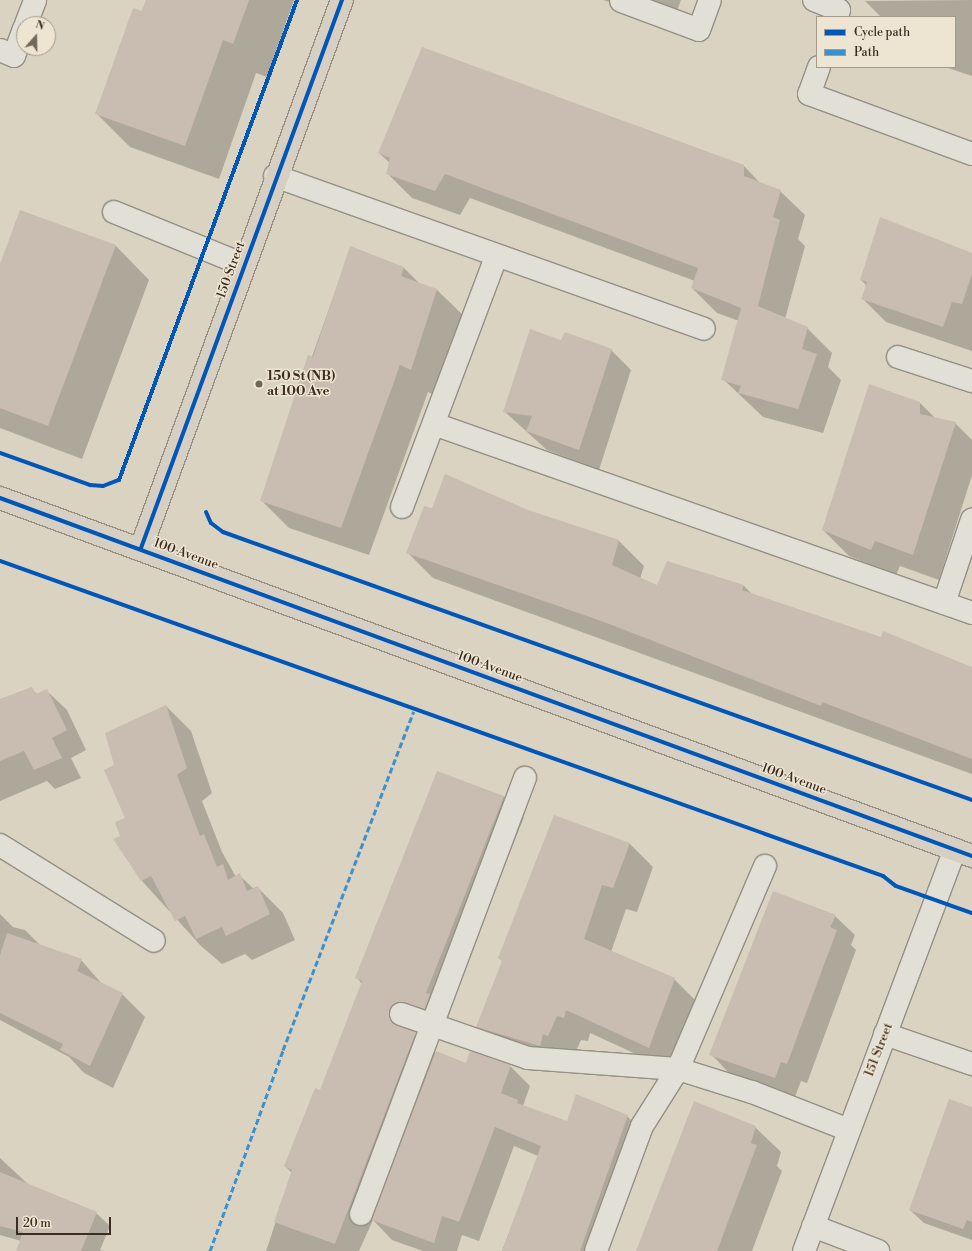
<!DOCTYPE html>
<html>
<head>
<meta charset="utf-8">
<style>
	body { margin:0 }
	#map { position:relative; width:972px; height:1251px; overflow:hidden; background:#dad3c2; font-family:"Libre Bodoni",serif }
	div>[style] { position:absolute }
	[style*='--x'] { left:calc(var(--x)*1px); top:calc(var(--y)*1px); width:calc(var(--w)*1px); rotate:calc(var(--a)*1deg) }
	.shadow>* { inset:0; background:#0003 }
	.building>* { inset:0; background:#c9bcb0 }
	.roads { filter:drop-shadow(1px 0 #958f84) drop-shadow(-1px 0 #958f84) drop-shadow(0 1px #958f84) drop-shadow(0 -1px #958f84) }
	.minor>* { height:22px; margin:-11px; padding:0 11px; transform-origin:11px; border-radius:11px; background:#e2dfd6 }
	.major>* { height:22px; margin:-11px; padding:0 11px; transform-origin:11px; border-radius:11px; background:#d7d0c2 }
	.quiet>* { height:3px; margin-top:-1.5px; transform-origin:0; background:repeating-linear-gradient(90deg,#3e90cb 0 6px,transparent 0 9px) }
	.cycleway>* { height:4px; margin:-2px; padding:0 2px; transform-origin:2px; border-radius:2px; background:#0057b8 }
	.dots>* { width:11px; height:11px; translate:-50% -50%; box-sizing:border-box; border:2px solid #ede5d1; border-radius:50% }
	span { translate:-50% -50%; white-space:nowrap; text-align:center; line-height:1.15; -webkit-text-stroke:3px #ede5d1; paint-order:stroke }
	.street-label { font-size:13px; color:#3b2d22 }
	.poi-label { font-size:13px; color:#3b2d22; font-weight:700 }
	.left { translate:0 -50%; text-align:left }
	.legend { position:absolute; left:816px; top:16px; width:140px; height:52px; box-sizing:border-box; background:#ede5d1; border:1px solid #a69b8b; margin:0; padding:5px 7px; list-style:none; font-size:12px; color:#3b2d22 }
	.legend li { display:flex; align-items:center; gap:8px; height:20px }
	.legend b { width:20px; border:1px solid #a69b8b }
	.north { position:absolute; left:16px; top:16px; width:40px; height:40px; box-sizing:border-box; background:#ede5d1; border:1px solid #a69b8b; border-radius:50%; rotate:20deg; font-size:11px; font-weight:700; line-height:16px; text-align:center; color:#3b2d22 }
	.north::after { content:''; display:block; margin:auto; width:14px; height:18px; background:#73675a; clip-path:polygon(50% 0,100% 100%,50% 72%,0 100%) }
	.scale { position:absolute; left:16px; top:1217px; width:95px; height:18px; box-sizing:border-box; border:2px solid #3b2d22; border-top:0; padding-left:5px; font-size:12px; line-height:14px; white-space:nowrap; color:#3b2d22; -webkit-text-stroke:3px #ede5d1; paint-order:stroke }
</style>
</head>
<body>
<div id="map">
	<div class="shadow">
		<div style="clip-path:polygon(147px 0,294px 0,267px 77px,256px 73px,219px 179px,130px 147px,96px 113px)"></div>
		<div style="clip-path:polygon(603px 0,681px 0,675px 17px,643px 14px)"></div>
		<div style="clip-path:polygon(972px 0,972px 76px,945px 67px,955px 67px,955px 17px,881px 17px,865px 1px)"></div>
		<div style="clip-path:polygon(379px 153px,744px 166px,761px 184px,780px 191px,805px 215px,798px 239px,805px 246px,785px 319px,807px 328px,832px 353px,828px 367px,841px 380px,823px 433px,763px 417px,723px 379px,739px 321px,717px 313px,692px 288px,695px 281px,470px 198px,460px 215px,412px 198px,387px 173px,390px 163px)"></div>
		<div style="clip-path:polygon(21px 211px,116px 246px,149px 280px,82px 459px,0 428px,0 267px)"></div>
		<div style="clip-path:polygon(351px 247px,404px 268px,419px 283px,437px 290px,465px 317px,439px 397px,428px 392px,369px 555px,289px 528px,261px 500px)"></div>
		<div style="clip-path:polygon(972px 254px,972px 351px,886px 322px,862px 298px,867px 286px,861px 280px)"></div>
		<div style="clip-path:polygon(562px 341px,611px 350px,631px 370px,599px 470px,547px 450px,504px 411px)"></div>
		<div style="clip-path:polygon(920px 403px,936px 419px,955px 423px,972px 440px,972px 475px,939px 580px,900px 566px,896px 575px,849px 556px,823px 530px)"></div>
		<div style="clip-path:polygon(433px 509px,528px 511px,619px 541px,644px 566px,640px 579px,657px 586px,668px 563px,744px 586px,752px 594px,972px 674px,972px 774px,433px 578px,407px 552px)"></div>
		<div style="clip-path:polygon(31px 688px,38px 695px,47px 691px,67px 710px,86px 750px,71px 758px,81px 778px,55px 789px,47px 781px,0 801px,0 700px)"></div>
		<div style="clip-path:polygon(166px 706px,191px 731px,212px 793px,202px 801px,222px 852px,236px 877px,239px 875px,254px 889px,257px 887px,283px 913px,295px 940px,252px 960px,245px 954px,222px 964px,201px 946px,142px 881px,115px 839px,121px 837px,126px 819px,115px 766px)"></div>
		<div style="clip-path:polygon(438px 772px,504px 797px,524px 817px,446px 1012px,449px 1015px,444px 1028px,419px 1021px,408px 1030px,436px 1054px,467px 1064px,510px 1066px,530px 1086px,523px 1106px,567px 1122px,627px 1116px,647px 1136px,607px 1251px,502px 1251px,538px 1156px,514px 1146px,479px 1241px,462px 1235px,457px 1251px,423px 1251px,392px 1240px,373px 1220px,359px 1251px,266px 1251px,292px 1173px,285px 1166px,321px 1091px,362px 984px,357px 978px)"></div>
		<div style="clip-path:polygon(629px 843px,653px 867px,637px 912px,626px 909px,611px 952px,674px 979px,698px 1003px,673px 1071px,590px 1033px,588px 1041px,581px 1040px,572px 1060px,501px 1051px,477px 1027px)"></div>
		<div style="clip-path:polygon(0 914px,13px 927px,25px 930px,41px 946px,81px 960px,103px 985px,122px 994px,145px 1017px,113px 1088px,84px 1073px,69px 1057px,0 1020px)"></div>
		<div style="clip-path:polygon(835px 916px,855px 935px,851px 945px,856px 950px,807px 1083px,801px 1081px,795px 1097px,730px 1074px,711px 1054px)"></div>
		<div style="clip-path:polygon(972px 1108px,972px 1240px,924px 1223px,910px 1210px)"></div>
		<div style="clip-path:polygon(755px 1127px,781px 1152px,777px 1166px,782px 1171px,752px 1251px,640px 1251px)"></div>
		<div style="clip-path:polygon(0 1158px,29px 1185px,96px 1213px,110px 1226px,100px 1250px,104px 1251px,17px 1251px,21px 1241px,0 1235px)"></div>
	</div>
	<div class="building">
		<div style="clip-path:polygon(146px 0,249px 0,233px 44px,223px 40px,185px 146px,95px 114px,133px 8px,142px 11px)"></div>
		<div style="clip-path:polygon(422px 47px,744px 165px,744px 176px,781px 190px,773px 217px,780px 220px,758px 306px,808px 327px,802px 349px,817px 354px,798px 409px,738px 393px,741px 386px,721px 380px,741px 308px,691px 288px,698px 268px,445px 174px,435px 191px,386px 174px,390px 158px,378px 153px)"></div>
		<div style="clip-path:polygon(20px 210px,116px 245px,48px 426px,0 408px,0 264px)"></div>
		<div style="clip-path:polygon(880px 217px,972px 253px,972px 274px,962px 304px,952px 302px,943px 327px,861px 299px,867px 282px,860px 280px)"></div>
		<div style="clip-path:polygon(350px 246px,404px 267px,401px 276px,437px 289px,411px 370px,400px 365px,341px 528px,260px 501px,308px 355px,313px 357px)"></div>
		<div style="clip-path:polygon(530px 329px,561px 340px,565px 332px,612px 349px,579px 450px,526px 431px,532px 416px,503px 412px)"></div>
		<div style="clip-path:polygon(869px 384px,920px 402px,920px 414px,956px 422px,913px 555px,875px 541px,871px 550px,822px 530px)"></div>
		<div style="clip-path:polygon(445px 474px,528px 510px,619px 540px,612px 565px,657px 585px,667px 561px,744px 585px,742px 590px,881px 637px,883px 631px,972px 667px,972px 759px,822px 702px,821px 706px,604px 622px,406px 553px,424px 506px,432px 508px)"></div>
		<div style="clip-path:polygon(32px 687px,36px 694px,47px 689px,67px 730px,52px 738px,62px 758px,34px 770px,24px 751px,0 761px,0 699px)"></div>
		<div style="clip-path:polygon(166px 705px,187px 768px,177px 775px,200px 836px,204px 834px,217px 867px,223px 864px,228px 880px,240px 873px,247px 891px,258px 886px,270px 914px,226px 936px,222px 927px,196px 939px,185px 916px,175px 921px,151px 876px,141px 881px,113px 839px,120px 836px,115px 822px,125px 818px,104px 770px,114px 765px,105px 733px)"></div>
		<div style="clip-path:polygon(437px 771px,504px 796px,426px 993px,430px 994px,425px 1009px,399px 1002px,389px 1010px,392px 1022px,416px 1032px,335px 1244px,274px 1222px,292px 1170px,284px 1166px,315px 1088px,320px 1090px,362px 981px,355px 978px)"></div>
		<div style="clip-path:polygon(554px 815px,630px 843px,613px 888px,602px 885px,584px 939px,675px 978px,649px 1048px,566px 1010px,564px 1018px,557px 1016px,548px 1036px,543px 1034px,540px 1046px,476px 1027px,502px 961px,498px 958px)"></div>
		<div style="clip-path:polygon(773px 891px,836px 915px,830px 927px,837px 930px,787px 1064px,781px 1062px,775px 1078px,709px 1055px)"></div>
		<div style="clip-path:polygon(7px 933px,82px 959px,77px 971px,123px 993px,90px 1066px,60px 1050px,63px 1044px,0 1013px,0 955px)"></div>
		<div style="clip-path:polygon(436px 1051px,466px 1063px,470px 1051px,511px 1065px,501px 1093px,518px 1100px,517px 1103px,567px 1121px,576px 1094px,628px 1115px,580px 1251px,502px 1251px,541px 1146px,495px 1127px,459px 1222px,442px 1216px,434px 1243px,371px 1220px)"></div>
		<div style="clip-path:polygon(949px 1099px,972px 1107px,972px 1222px,967px 1220px,963px 1229px,909px 1210px)"></div>
		<div style="clip-path:polygon(694px 1101px,756px 1126px,751px 1143px,757px 1145px,717px 1251px,636px 1251px)"></div>
		<div style="clip-path:polygon(0 1172px,97px 1212px,81px 1251px,16px 1251px,23px 1232px,0 1226px)"></div>
	</div>
	<div class="roads">
		<div class="minor">
			<div style="--x:814;--y:0;--w:27;--a:22"></div>
			<div style="--x:839;--y:10;--w:7;--a:106"></div>
			<div style="--x:621;--y:1;--w:83;--a:20.4"></div>
			<div style="--x:699;--y:30;--w:32;--a:-70"></div>
			<div style="--x:26;--y:24;--w:26;--a:-69"></div>
			<div style="--x:0;--y:50;--w:15;--a:23"></div>
			<div style="--x:14;--y:56;--w:29;--a:-70"></div>
			<div style="--x:819;--y:67;--w:29;--a:110"></div>
			<div style="--x:809;--y:94;--w:174;--a:20.2"></div>
			<div style="--x:275;--y:176;--w:455;--a:19.6"></div>
			<div style="--x:114;--y:212;--w:140;--a:22.2"></div>
			<div style="--x:898;--y:357;--w:78;--a:18"></div>
			<div style="--x:434;--y:424;--w:570;--a:19.36"></div>
			<div style="--x:402;--y:507;--w:267;--a:-69.4"></div>
			<div style="--x:944;--y:603;--w:88;--a:-71.4"></div>
			<div style="--x:0;--y:845;--w:181;--a:31.9"></div>
			<div style="--x:401;--y:1014;--w:134;--a:19.1"></div>
			<div style="--x:528;--y:1058;--w:150;--a:4.2"></div>
			<div style="--x:678;--y:1069;--w:77;--a:17.3"></div>
			<div style="--x:752;--y:1092;--w:104;--a:21.4"></div>
			<div style="--x:885;--y:1034;--w:92;--a:19"></div>
			<div style="--x:361;--y:1214;--w:466;--a:-69.4"></div>
			<div style="--x:813;--y:1226;--w:70;--a:21"></div>
			<div style="--x:596;--y:1251;--w:133;--a:-69.8"></div>
			<div style="--x:642;--y:1126;--w:67;--a:-57.7"></div>
			<div style="--x:678;--y:1069;--w:221;--a:-66.8"></div>
			<div style="--x:804;--y:1251;--w:429;--a:-69.4"></div>
		</div>
		<div class="major">
			<div style="--x:0;--y:498;--w:1036;--a:20.22"></div>
			<div style="--x:141;--y:548;--w:584;--a:-69.86"></div>
		</div>
	</div>
	<div class="quiet">
		<div style="--x:210;--y:1251;--w:214;--a:-70"></div>
		<div style="--x:283;--y:1050;--w:363;--a:-68.9"></div>
	</div>
	<div class="cycleway">
		<div style="--x:0;--y:453;--w:96;--a:19.6"></div>
		<div style="--x:90;--y:485;--w:13;--a:4"></div>
		<div style="--x:103;--y:486;--w:17;--a:-21"></div>
		<div style="--x:119;--y:480;--w:512;--a:-69.65"></div>
		<div style="--x:0;--y:498;--w:1036;--a:20.22"></div>
		<div style="--x:206;--y:512;--w:12;--a:66"></div>
		<div style="--x:211;--y:523;--w:15;--a:37"></div>
		<div style="--x:223;--y:532;--w:796;--a:19.69"></div>
		<div style="--x:141;--y:548;--w:584;--a:-69.86"></div>
		<div style="--x:0;--y:561;--w:938;--a:19.63"></div>
		<div style="--x:883;--y:876;--w:16;--a:38"></div>
		<div style="--x:896;--y:886;--w:81;--a:19.6"></div>
	</div>
	<div class="dots">
		<div style="left:259px;top:384px;background:#73675a"></div>
	</div>
	<div class="street-label">
		<span style="left:231px;top:270px;rotate:-70deg">150 Street</span>
		<span style="left:186px;top:554px;rotate:20deg">100 Avenue</span>
		<span style="left:490px;top:667px;rotate:20deg">100 Avenue</span>
		<span style="left:794px;top:779px;rotate:20deg">100 Avenue</span>
		<span style="left:879px;top:1050px;rotate:-69deg">151 Street</span>
	</div>
	<div class="poi-label">
		<span class="left" style="left:267px;top:384px">150 St (NB)<br>at 100 Ave</span>
	</div>
	<ul class="legend">
	<li><b style="height:5px;background:#0057b8"></b>Cycle path</li>
	<li><b style="height:5px;background:#3e90cb"></b>Path</li>
	</ul>
	<div class="north">N</div>
	<div class="scale">20 m</div>
</div>
</body>
</html>
